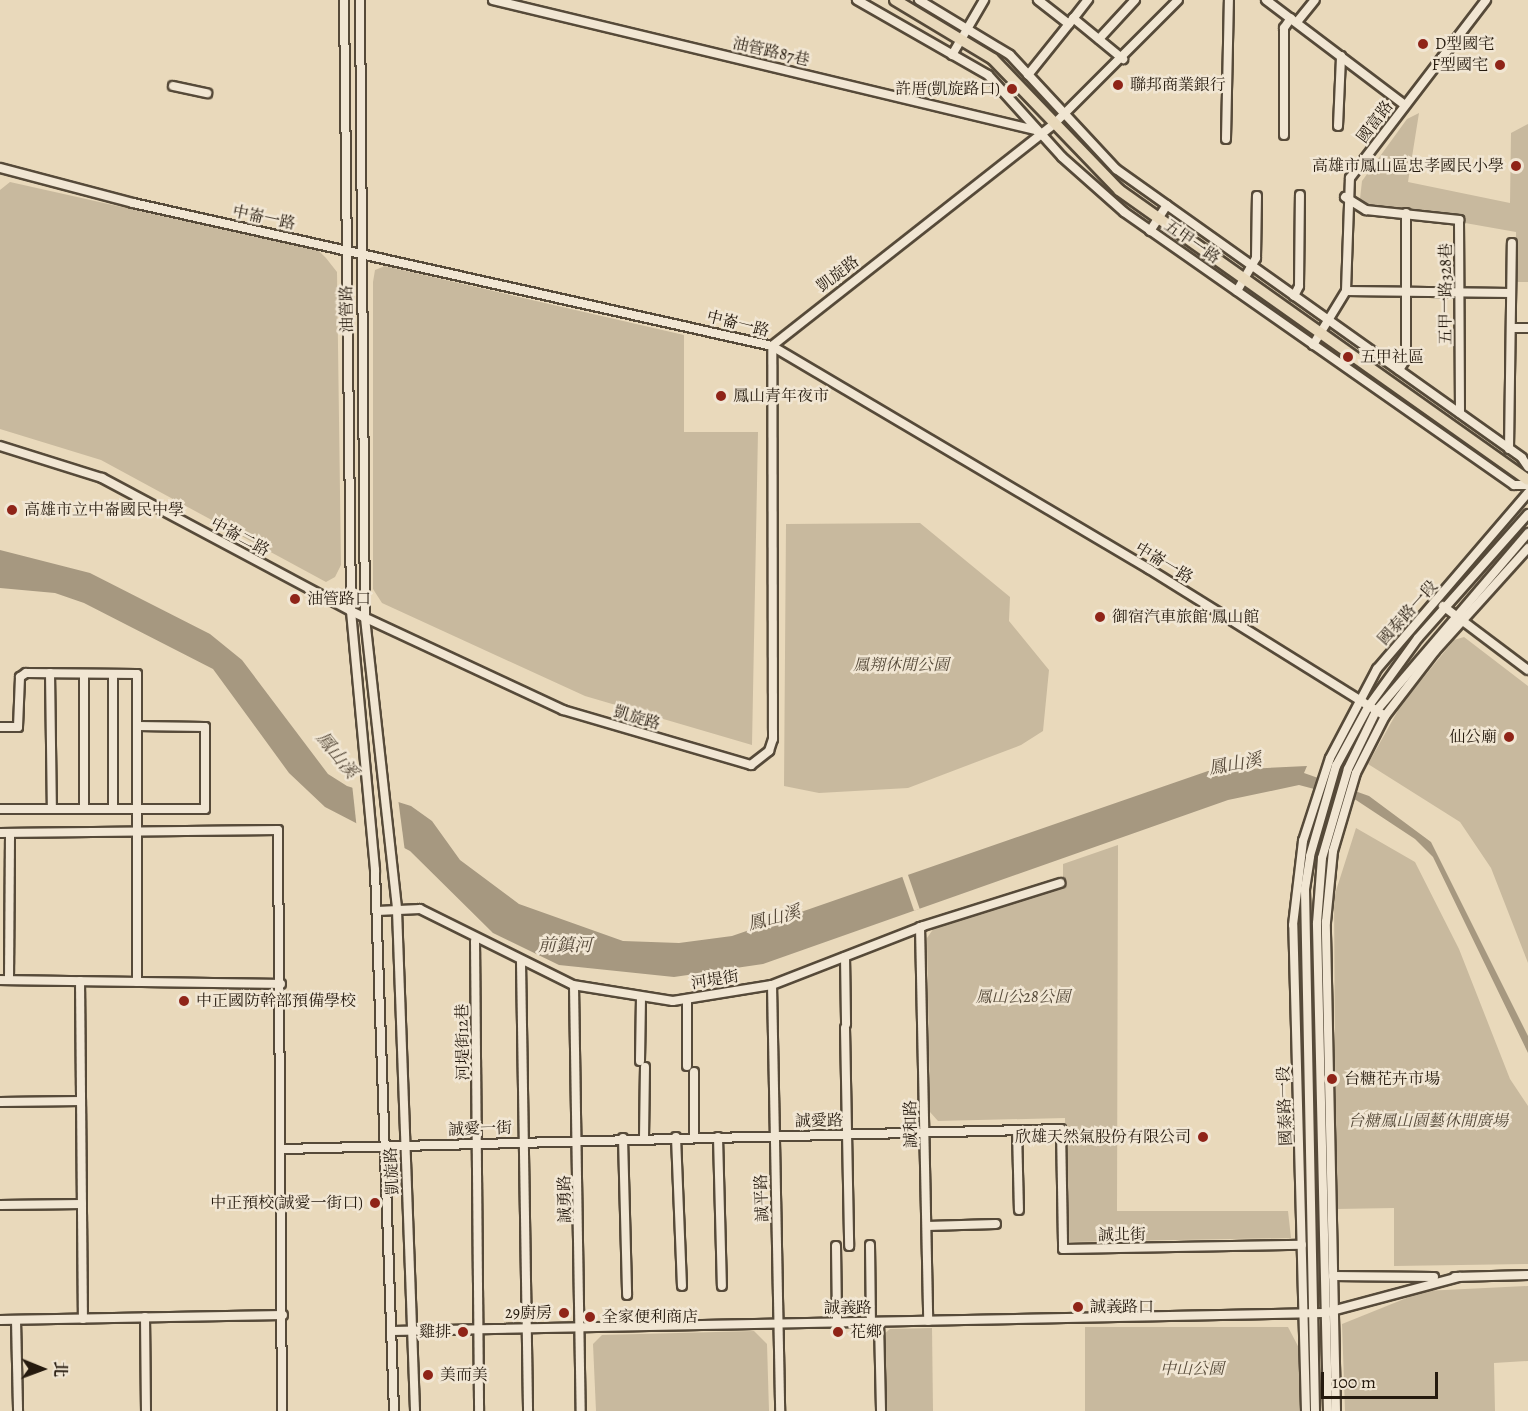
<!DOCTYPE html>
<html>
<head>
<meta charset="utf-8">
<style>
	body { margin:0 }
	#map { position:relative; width:1528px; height:1411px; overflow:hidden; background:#e9d9bb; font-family:Alegreya,"Noto Serif TC",serif }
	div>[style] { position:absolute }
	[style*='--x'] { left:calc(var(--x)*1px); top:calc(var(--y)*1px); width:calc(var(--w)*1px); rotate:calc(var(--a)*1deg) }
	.green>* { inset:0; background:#c8b99e }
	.water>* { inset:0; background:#a69880 }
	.pier>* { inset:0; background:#e9d9bb; transform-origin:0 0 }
	.roads { filter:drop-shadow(2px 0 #564a39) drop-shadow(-2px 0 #564a39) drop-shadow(0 2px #564a39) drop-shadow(0 -2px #564a39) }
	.minor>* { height:8px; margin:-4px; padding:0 4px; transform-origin:4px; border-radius:4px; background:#f1e6d3 }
	.major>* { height:10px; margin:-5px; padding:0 5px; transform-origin:5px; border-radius:5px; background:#e9d9bb }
	.dots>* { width:16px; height:16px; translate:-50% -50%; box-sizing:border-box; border:3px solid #f1e6d3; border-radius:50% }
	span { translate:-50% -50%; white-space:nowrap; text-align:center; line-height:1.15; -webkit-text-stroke:5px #f1e6d3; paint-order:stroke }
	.poi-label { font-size:16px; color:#251a0e }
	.left { translate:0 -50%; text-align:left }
	.right { translate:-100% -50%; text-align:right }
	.street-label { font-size:16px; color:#251a0e }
	.park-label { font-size:16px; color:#564a39; font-style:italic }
	.water-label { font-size:18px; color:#594c3c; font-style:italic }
	.north { position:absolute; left:12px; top:1339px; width:60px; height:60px; -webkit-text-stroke:4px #f1e6d3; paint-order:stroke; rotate:91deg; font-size:16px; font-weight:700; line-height:24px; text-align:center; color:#251a0e }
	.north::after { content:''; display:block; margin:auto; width:21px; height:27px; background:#251a0e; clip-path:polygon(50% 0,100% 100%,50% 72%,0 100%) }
	.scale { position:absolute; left:1321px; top:1372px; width:117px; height:27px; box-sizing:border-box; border:3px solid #251a0e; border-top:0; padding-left:8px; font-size:18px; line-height:21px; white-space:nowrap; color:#251a0e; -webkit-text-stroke:4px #f1e6d3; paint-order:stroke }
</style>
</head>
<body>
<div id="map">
	<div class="green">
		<div style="clip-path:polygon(1419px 113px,1408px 182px,1510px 203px,1511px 133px,1528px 124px,1528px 282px,1516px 282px,1516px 232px,1369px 206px,1360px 199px,1362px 181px,1407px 119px)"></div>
		<div style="clip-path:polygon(10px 182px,319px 251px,326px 258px,337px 272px,341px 565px,335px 577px,326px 582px,101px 460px,0 429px,0 190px)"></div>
		<div style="clip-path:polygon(385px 266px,684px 335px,684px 432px,758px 432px,752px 745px,585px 696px,382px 603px,373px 589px,373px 282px,375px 270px)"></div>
		<div style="clip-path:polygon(920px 523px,1010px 597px,1009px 621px,1049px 670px,1043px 731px,1021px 745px,908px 788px,819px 793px,784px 786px,786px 524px)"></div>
		<div style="clip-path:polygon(1464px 637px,1528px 686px,1528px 963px,1491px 868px,1460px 822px,1368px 764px,1401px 705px,1454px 640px)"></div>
		<div style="clip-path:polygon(1356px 828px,1415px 862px,1459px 949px,1510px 1079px,1528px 1106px,1528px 1264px,1394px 1266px,1394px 1208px,1336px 1209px,1334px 897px)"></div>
		<div style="clip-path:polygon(1118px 845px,1117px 1211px,1288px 1211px,1291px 1238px,1067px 1242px,1065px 1118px,938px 1121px,930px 1112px,927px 938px,936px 925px,1063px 885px,1063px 864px)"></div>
		<div style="clip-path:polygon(1528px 1286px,1528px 1361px,1494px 1363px,1495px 1411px,1345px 1411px,1342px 1324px,1424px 1291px)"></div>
		<div style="clip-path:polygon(1085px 1327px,1288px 1327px,1300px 1350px,1300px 1411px,1085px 1411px)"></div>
		<div style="clip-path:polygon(932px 1328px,933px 1411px,885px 1411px,884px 1334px,890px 1329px)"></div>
		<div style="clip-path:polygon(754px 1331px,767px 1344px,769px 1411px,596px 1411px,593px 1344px,602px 1335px)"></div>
	</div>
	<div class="water">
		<div style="clip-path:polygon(0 550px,90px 573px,210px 634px,242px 660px,328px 774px,347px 786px,411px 806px,432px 821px,460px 860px,519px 904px,623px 941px,679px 943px,732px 936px,1208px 771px,1307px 766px,1304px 773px,1369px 796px,1431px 842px,1528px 1036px,1528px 1053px,1433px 857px,1415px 839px,1356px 800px,1299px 785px,1228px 800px,763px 964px,674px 977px,559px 965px,493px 933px,410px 851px,325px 807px,289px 773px,213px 669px,84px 603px,55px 593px,0 588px)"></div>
	</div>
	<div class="pier">
		<div style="left:1318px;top:775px;width:42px;height:18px;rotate:17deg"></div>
		<div style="clip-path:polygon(352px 784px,398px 798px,405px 852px,357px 830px)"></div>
		<div style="left:907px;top:872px;width:39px;height:6px;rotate:71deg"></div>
	</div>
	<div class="roads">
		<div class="minor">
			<div style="--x:344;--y:0;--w:611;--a:89.34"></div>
			<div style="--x:351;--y:611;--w:260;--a:84.7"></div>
			<div style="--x:375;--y:870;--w:541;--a:87.99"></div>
			<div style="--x:360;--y:0;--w:618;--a:89.54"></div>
			<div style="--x:365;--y:618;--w:294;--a:83.7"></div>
			<div style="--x:397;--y:910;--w:501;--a:87.94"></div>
			<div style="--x:493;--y:0;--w:557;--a:13.49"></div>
			<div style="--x:857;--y:0;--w:151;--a:29.8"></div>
			<div style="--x:988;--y:75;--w:110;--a:47.9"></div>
			<div style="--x:1062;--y:157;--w:83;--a:41.6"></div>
			<div style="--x:1124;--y:212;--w:476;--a:35"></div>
			<div style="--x:1514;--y:485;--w:14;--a:0"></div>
			<div style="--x:919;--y:0;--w:106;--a:31.1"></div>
			<div style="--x:1010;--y:55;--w:156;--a:47.1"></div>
			<div style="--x:1116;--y:169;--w:498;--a:35.4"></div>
			<div style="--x:1522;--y:458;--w:11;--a:56"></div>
			<div style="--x:1038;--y:0;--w:39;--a:38"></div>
			<div style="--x:1069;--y:24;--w:31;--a:-52"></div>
			<div style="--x:1266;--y:0;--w:174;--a:37.1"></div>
			<div style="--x:1073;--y:18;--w:65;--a:39.4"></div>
			<div style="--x:1297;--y:22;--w:28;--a:-51"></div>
			<div style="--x:1099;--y:39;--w:53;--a:-47.3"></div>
			<div style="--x:952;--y:55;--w:64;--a:-59.8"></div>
			<div style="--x:1028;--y:75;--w:65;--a:-51.2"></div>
			<div style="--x:173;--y:86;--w:35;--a:12"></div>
			<div style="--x:1338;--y:126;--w:70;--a:-87.5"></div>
			<div style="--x:1284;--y:135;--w:107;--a:-90"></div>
			<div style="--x:1284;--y:28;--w:12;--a:-55"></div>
			<div style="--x:1226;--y:139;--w:139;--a:-88.8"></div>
			<div style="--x:0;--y:168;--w:138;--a:14.7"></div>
			<div style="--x:133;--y:203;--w:655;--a:12.61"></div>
			<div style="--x:772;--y:346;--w:438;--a:30.6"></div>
			<div style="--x:1149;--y:569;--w:278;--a:31.9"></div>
			<div style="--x:1345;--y:197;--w:25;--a:32"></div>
			<div style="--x:1366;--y:210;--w:94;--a:6.1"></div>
			<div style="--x:1459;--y:220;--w:193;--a:89.7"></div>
			<div style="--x:1150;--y:231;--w:31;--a:-57"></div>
			<div style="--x:1237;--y:291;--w:38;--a:-60"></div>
			<div style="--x:1256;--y:258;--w:62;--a:-89.1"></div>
			<div style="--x:1346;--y:291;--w:165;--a:0.7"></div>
			<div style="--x:1294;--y:296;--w:11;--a:-63"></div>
			<div style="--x:1299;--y:286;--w:91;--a:-89.4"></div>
			<div style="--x:1511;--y:328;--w:17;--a:0"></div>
			<div style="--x:1313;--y:345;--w:63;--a:-58.6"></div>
			<div style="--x:1346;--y:291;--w:113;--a:-88"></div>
			<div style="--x:1350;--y:178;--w:224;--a:-52.6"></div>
			<div style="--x:1399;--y:370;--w:13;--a:-58"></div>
			<div style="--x:1406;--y:359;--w:146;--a:-90"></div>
			<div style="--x:0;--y:446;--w:107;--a:17.4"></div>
			<div style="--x:102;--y:478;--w:282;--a:28.1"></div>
			<div style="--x:351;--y:611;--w:234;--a:25"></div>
			<div style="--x:563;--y:710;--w:196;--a:16.3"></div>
			<div style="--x:751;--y:765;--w:23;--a:-38"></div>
			<div style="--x:769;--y:751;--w:13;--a:-72"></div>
			<div style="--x:773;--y:739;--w:393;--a:-90.1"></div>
			<div style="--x:772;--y:346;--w:359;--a:-38.2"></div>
			<div style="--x:1054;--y:124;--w:175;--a:-45"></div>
			<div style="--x:1509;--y:449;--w:206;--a:-89.2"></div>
			<div style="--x:1443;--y:606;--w:106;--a:37"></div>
			<div style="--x:50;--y:673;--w:136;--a:89.2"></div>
			<div style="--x:84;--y:674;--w:135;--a:90"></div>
			<div style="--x:113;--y:674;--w:134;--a:90"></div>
			<div style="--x:0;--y:727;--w:18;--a:0"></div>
			<div style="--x:18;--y:727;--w:50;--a:-87.7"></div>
			<div style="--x:20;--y:677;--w:7;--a:-34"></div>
			<div style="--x:26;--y:673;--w:111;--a:0.5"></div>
			<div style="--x:137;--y:674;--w:308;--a:90"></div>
			<div style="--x:0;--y:809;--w:205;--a:0"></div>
			<div style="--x:205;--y:809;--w:82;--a:-90"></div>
			<div style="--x:205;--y:727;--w:67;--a:-179.1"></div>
			<div style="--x:0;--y:833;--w:278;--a:-0.6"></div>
			<div style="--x:278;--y:830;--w:581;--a:89.61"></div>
			<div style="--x:377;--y:911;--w:43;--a:-2.7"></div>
			<div style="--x:420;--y:909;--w:171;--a:26.4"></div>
			<div style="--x:573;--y:985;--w:101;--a:9.1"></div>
			<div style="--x:673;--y:1001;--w:100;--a:-9.2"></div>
			<div style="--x:772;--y:985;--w:162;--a:-21.3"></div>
			<div style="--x:923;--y:926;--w:144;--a:-17.4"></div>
			<div style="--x:920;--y:927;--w:394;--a:88.8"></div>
			<div style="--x:475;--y:941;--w:470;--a:89.5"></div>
			<div style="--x:845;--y:957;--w:67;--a:89.1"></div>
			<div style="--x:521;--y:962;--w:449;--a:89.1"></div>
			<div style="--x:0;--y:980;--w:281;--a:0.8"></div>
			<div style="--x:9;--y:980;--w:147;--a:-89.6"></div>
			<div style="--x:80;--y:981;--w:338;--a:89.5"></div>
			<div style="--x:772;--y:985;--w:426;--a:88.9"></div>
			<div style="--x:574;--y:986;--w:425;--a:89.1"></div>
			<div style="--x:687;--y:999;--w:67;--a:90"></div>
			<div style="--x:845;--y:1028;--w:218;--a:88.9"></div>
			<div style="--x:640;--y:1061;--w:63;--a:-89.1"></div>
			<div style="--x:694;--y:1072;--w:65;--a:90"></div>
			<div style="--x:0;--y:1102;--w:81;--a:-0.7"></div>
			<div style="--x:1017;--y:1130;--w:80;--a:88.6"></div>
			<div style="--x:676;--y:1137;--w:149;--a:87.7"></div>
			<div style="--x:718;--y:1137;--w:149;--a:88.5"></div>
			<div style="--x:623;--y:1138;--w:157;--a:88.5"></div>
			<div style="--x:644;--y:1138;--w:71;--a:-89.2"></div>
			<div style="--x:284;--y:1149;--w:777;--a:-1.47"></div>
			<div style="--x:1061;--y:1129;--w:120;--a:89"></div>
			<div style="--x:1063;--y:1249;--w:239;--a:-1"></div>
			<div style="--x:0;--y:1205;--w:82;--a:-0.7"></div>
			<div style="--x:927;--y:1226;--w:69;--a:-1.7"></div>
			<div style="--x:870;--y:1245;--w:77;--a:89.3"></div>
			<div style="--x:836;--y:1246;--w:76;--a:89.2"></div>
			<div style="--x:1333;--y:1276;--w:101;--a:0.6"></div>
			<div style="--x:1455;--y:1277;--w:73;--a:-1.6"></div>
			<div style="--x:145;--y:1317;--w:94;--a:89.4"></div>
			<div style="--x:0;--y:1320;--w:283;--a:-1"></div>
			<div style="--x:16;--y:1320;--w:91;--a:88.7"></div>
			<div style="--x:879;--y:1322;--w:89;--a:88.7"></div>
			<div style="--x:392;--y:1331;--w:932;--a:-1.11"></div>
			<div style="--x:1324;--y:1313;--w:140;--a:-14.9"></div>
			<div style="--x:1306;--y:1411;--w:486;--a:-91.5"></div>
			<div style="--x:1293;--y:925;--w:85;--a:-83.2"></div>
			<div style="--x:1303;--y:841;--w:87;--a:-72"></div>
			<div style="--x:1330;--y:758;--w:101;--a:-62.2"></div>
			<div style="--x:1377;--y:669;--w:232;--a:-49.4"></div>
			<div style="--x:1315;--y:1411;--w:522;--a:-91.1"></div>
			<div style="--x:1305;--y:889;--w:33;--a:-81"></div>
			<div style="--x:1310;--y:856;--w:94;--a:-73.9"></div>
			<div style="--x:1336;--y:766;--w:67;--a:-61.5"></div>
			<div style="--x:1368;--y:707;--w:85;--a:-54.1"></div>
			<div style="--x:1418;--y:638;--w:166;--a:-48.4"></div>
			<div style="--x:1328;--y:1411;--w:488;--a:-91.3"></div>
			<div style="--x:1317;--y:923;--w:65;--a:-85.6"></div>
			<div style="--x:1322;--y:858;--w:93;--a:-73.7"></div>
			<div style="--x:1348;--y:769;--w:64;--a:-64.2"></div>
			<div style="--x:1376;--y:711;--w:234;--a:-49.5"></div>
			<div style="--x:1336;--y:1411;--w:489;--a:-91.2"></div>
			<div style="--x:1326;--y:922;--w:71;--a:-84.4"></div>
			<div style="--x:1333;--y:851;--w:81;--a:-73.6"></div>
			<div style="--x:1356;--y:773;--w:64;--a:-63"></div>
			<div style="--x:1385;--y:716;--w:82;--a:-52.4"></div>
			<div style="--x:1435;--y:651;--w:139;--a:-47.9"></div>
		</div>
		<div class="major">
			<div style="--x:895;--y:0;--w:114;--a:31"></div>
			<div style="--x:993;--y:59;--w:182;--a:46.1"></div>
			<div style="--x:1119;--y:190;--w:501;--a:35.34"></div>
		</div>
	</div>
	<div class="dots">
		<div style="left:1423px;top:44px;background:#8f2418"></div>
		<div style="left:1500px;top:65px;background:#8f2418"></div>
		<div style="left:1118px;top:85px;background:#8f2418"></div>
		<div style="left:1012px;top:89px;background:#8f2418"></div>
		<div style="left:1516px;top:166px;background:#8f2418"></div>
		<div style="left:1348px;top:357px;background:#8f2418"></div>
		<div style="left:721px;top:396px;background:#8f2418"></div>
		<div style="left:12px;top:510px;background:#8f2418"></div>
		<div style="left:295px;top:599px;background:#8f2418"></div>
		<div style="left:1100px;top:617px;background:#8f2418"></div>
		<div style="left:1509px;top:737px;background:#8f2418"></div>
		<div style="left:184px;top:1001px;background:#8f2418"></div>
		<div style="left:1332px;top:1079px;background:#8f2418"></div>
		<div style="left:1203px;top:1137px;background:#8f2418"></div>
		<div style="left:375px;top:1203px;background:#8f2418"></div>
		<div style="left:1078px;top:1307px;background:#8f2418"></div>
		<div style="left:564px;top:1313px;background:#8f2418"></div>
		<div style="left:590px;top:1317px;background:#8f2418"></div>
		<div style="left:463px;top:1332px;background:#8f2418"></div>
		<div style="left:838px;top:1332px;background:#8f2418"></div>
		<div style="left:428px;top:1375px;background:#8f2418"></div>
	</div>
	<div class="poi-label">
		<span class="left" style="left:1435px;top:44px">D型國宅</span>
		<span class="right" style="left:1488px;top:65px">F型國宅</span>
		<span class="left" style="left:1130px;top:85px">聯邦商業銀行</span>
		<span class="right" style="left:1000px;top:89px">許厝(凱旋路口)</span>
		<span class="right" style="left:1504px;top:166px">高雄市鳳山區忠孝國民小學</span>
		<span class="left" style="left:1360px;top:357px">五甲社區</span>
		<span class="left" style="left:733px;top:396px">鳳山青年夜市</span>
		<span class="left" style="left:24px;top:510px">高雄市立中崙國民中學</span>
		<span class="left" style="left:307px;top:599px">油管路口</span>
		<span class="left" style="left:1112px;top:617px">御宿汽車旅館 鳳山館</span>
		<span class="right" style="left:1497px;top:737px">仙公廟</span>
		<span class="left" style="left:196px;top:1001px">中正國防幹部預備學校</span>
		<span class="left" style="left:1344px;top:1079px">台糖花卉市場</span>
		<span class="right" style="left:1191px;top:1137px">欣雄天然氣股份有限公司</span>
		<span class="right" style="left:363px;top:1203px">中正預校(誠愛一街口)</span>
		<span class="left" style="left:1090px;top:1307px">誠義路口</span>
		<span class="right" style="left:552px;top:1313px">29廚房</span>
		<span class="left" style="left:602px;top:1317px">全家便利商店</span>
		<span class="right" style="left:451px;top:1332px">雞排</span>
		<span class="left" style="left:850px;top:1332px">花鄉</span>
		<span class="left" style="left:440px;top:1375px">美而美</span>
	</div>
	<div class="street-label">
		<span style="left:771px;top:52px;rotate:13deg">油管路87巷</span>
		<span style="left:1375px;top:122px;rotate:-53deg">國富路</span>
		<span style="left:264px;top:218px;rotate:12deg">中崙一路</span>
		<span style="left:1192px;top:242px;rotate:35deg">五甲一路</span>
		<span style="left:838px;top:274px;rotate:-37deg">凱旋路</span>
		<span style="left:1446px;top:294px;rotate:-90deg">五甲一路328巷</span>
		<span style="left:347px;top:309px;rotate:-91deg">油管路</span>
		<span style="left:738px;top:324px;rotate:14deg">中崙一路</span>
		<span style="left:240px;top:537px;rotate:28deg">中崙二路</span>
		<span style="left:1164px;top:563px;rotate:31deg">中崙一路</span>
		<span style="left:1408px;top:613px;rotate:-48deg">國泰路一段</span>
		<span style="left:637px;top:718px;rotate:17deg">凱旋路</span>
		<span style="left:715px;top:980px;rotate:-9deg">河堤街</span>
		<span style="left:463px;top:1042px;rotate:-91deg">河堤街12巷</span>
		<span style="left:1285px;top:1106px;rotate:-92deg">國泰路一段</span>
		<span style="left:819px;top:1121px;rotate:-1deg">誠愛路</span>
		<span style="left:911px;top:1124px;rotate:-91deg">誠和路</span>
		<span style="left:480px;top:1129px;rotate:-2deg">誠愛一街</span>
		<span style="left:392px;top:1171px;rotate:-93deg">凱旋路</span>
		<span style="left:762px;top:1198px;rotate:-92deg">誠平路</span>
		<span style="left:565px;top:1199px;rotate:-91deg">誠勇路</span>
		<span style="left:1122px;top:1235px;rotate:-1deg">誠北街</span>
		<span style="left:848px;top:1308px">誠義路</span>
	</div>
	<div class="park-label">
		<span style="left:901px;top:665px">鳳翔休閒公園</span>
		<span style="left:1023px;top:997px">鳳山公28公園</span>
		<span style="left:1428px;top:1121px">台糖鳳山園藝休閒廣場</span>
		<span style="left:1192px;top:1369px">中山公園</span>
	</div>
	<div class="water-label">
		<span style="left:337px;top:755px;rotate:51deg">鳳山溪</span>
		<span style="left:1235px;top:764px;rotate:-10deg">鳳山溪</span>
		<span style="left:774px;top:918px;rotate:-14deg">鳳山溪</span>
		<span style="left:565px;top:945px">前鎮河</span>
	</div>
	<div class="north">北</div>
	<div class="scale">100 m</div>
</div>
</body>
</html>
